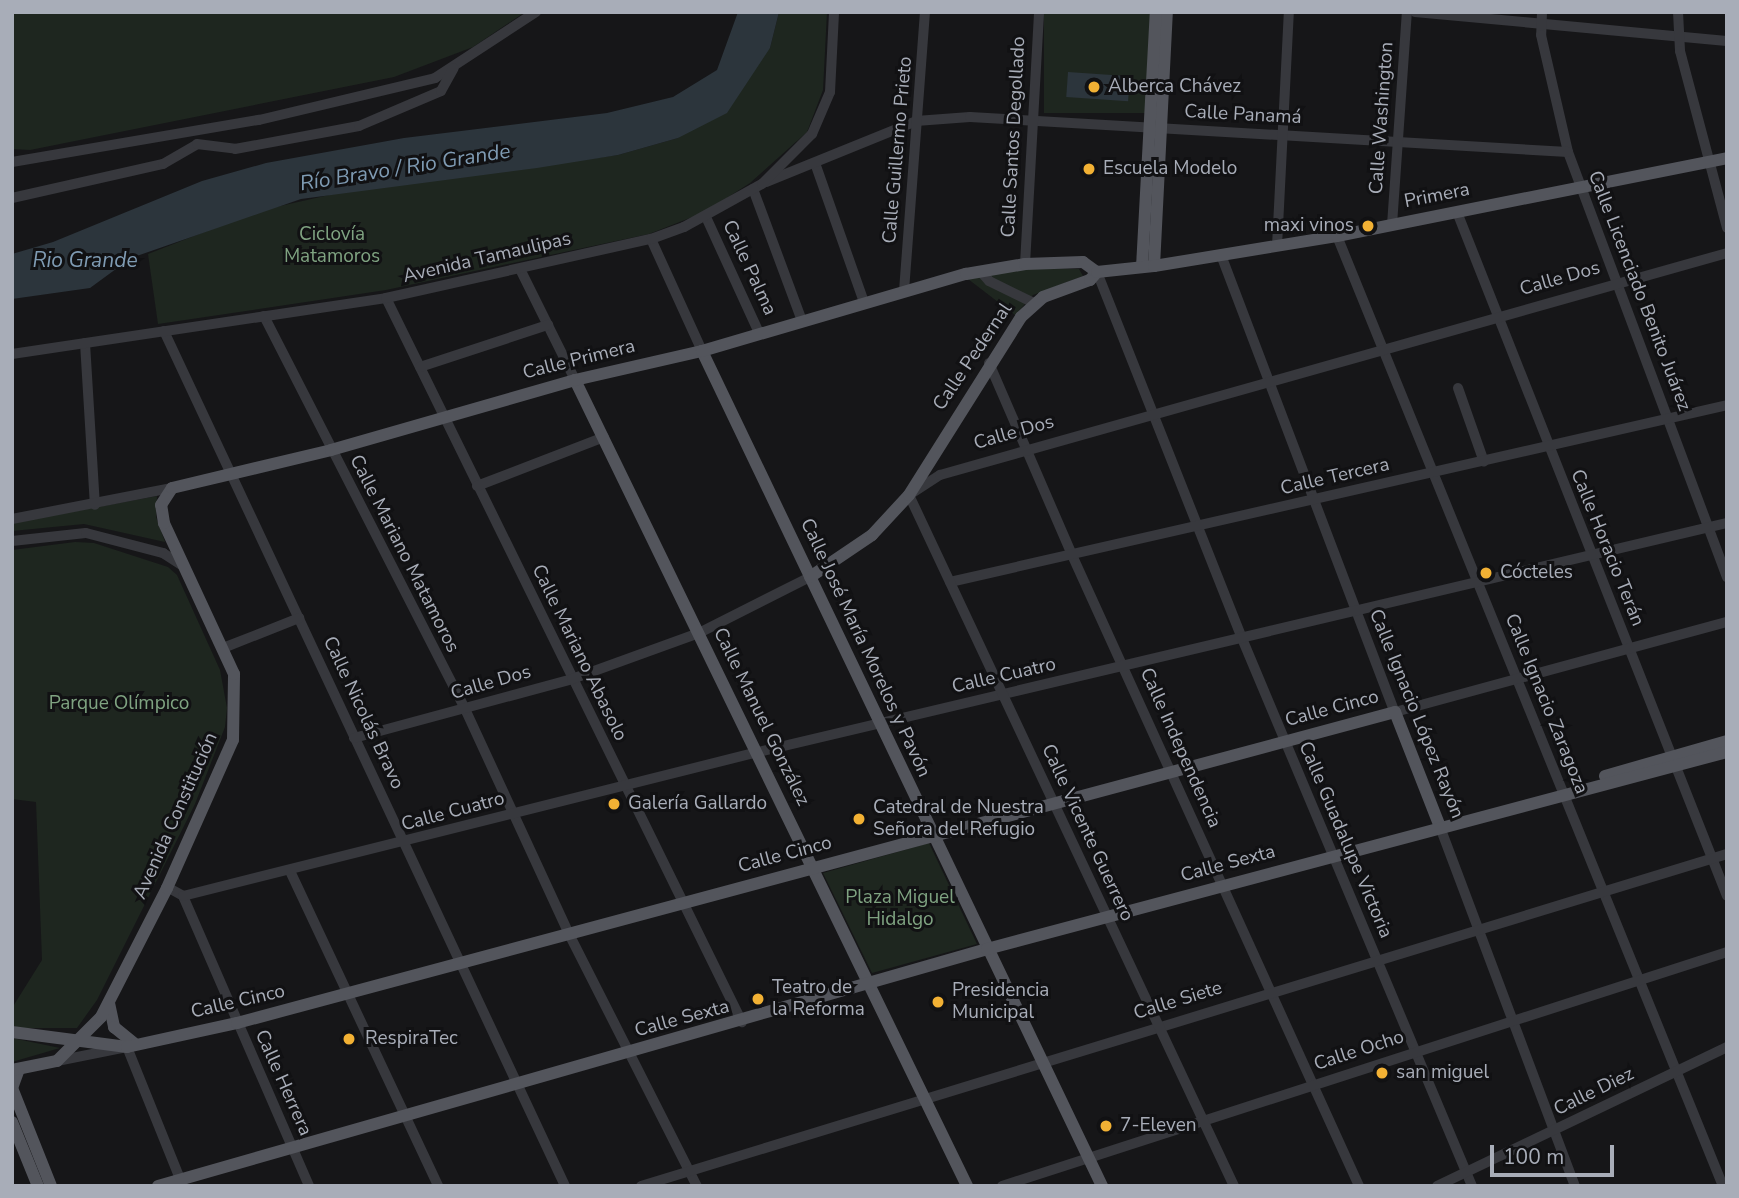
<!DOCTYPE html>
<html>
<head>
<meta charset="utf-8">
<style>
	body { margin:0 }
	#map { position:relative; width:1739px; height:1198px; overflow:hidden; background:#161618; font-family:"Nunito Sans",sans-serif }
	div>[style] { position:absolute }
	[style*='--x'] { left:calc(var(--x)*1px); top:calc(var(--y)*1px); width:calc(var(--w)*1px); rotate:calc(var(--a)*1deg) }
	.green>* { inset:0; background:#1e261f; transform-origin:0 0 }
	.water>* { inset:0; background:#2c353c; transform-origin:0 0 }
	.minor>* { height:10px; margin:-5px; padding:0 5px; transform-origin:5px; border-radius:5px; background:#37383d }
	.major>* { height:12px; margin:-6px; padding:0 6px; transform-origin:6px; border-radius:6px; background:#53555c }
	.dots>* { width:19px; height:19px; translate:-50% -50%; box-sizing:border-box; border:4px solid #111113; border-radius:50% }
	span { translate:-50% -50%; white-space:nowrap; text-align:center; line-height:1.15; -webkit-text-stroke:6px #111113; paint-order:stroke }
	.poi-label { font-size:19px; color:#a8adb8 }
	.left { translate:0 -50%; text-align:left }
	.right { translate:-100% -50%; text-align:right }
	.street-label { font-size:19px; color:#a8adb8 }
	.park-label { font-size:19px; color:#7fa381 }
	.water-label { font-size:21px; color:#7f9bb3; font-style:italic }
	.frame { position:absolute; inset:0; border:14px solid #a8adb8; pointer-events:none }
	.scale { position:absolute; left:1490px; top:1145px; width:124px; height:32px; box-sizing:border-box; border:4px solid #a8adb8; border-top:0; padding-left:9px; font-size:21px; line-height:24px; white-space:nowrap; color:#a8adb8; -webkit-text-stroke:5px #111113; paint-order:stroke }
</style>
</head>
<body>
<div id="map">
	<div class="green">
		<div style="clip-path:polygon(12px 12px,525px 12px,473px 47px,394px 77px,30px 150px,12px 149px)"></div>
		<div style="clip-path:polygon(779px 12px,827px 12px,823px 90px,807px 132px,750px 183px,705px 212px,649px 234px,386px 290px,158px 324px,148px 254px,258px 211px,338px 193px,618px 155px,678px 138px,770px 48px)"></div>
		<div style="left:1044px;top:12px;width:108px;height:101px"></div>
		<div style="clip-path:polygon(1028px 268px,1079px 269px,1083px 276px,1033px 295px,1015px 315px,968px 279px)"></div>
		<div style="clip-path:polygon(157px 496px,156px 517px,165px 542px,84px 524px,12px 531px,12px 523px)"></div>
		<div style="clip-path:polygon(75px 542px,94px 543px,168px 567px,177px 575px,220px 670px,227px 708px,225px 727px,195px 804px,97px 1000px,77px 1028px,18px 1028px,12px 1025px,12px 1008px,42px 960px,36px 802px,12px 799px,12px 550px)"></div>
		<div style="clip-path:polygon(929px 843px,977px 944px,872px 973px,823px 873px)"></div>
		<div style="clip-path:polygon(12px 1038px,60px 1048px,12px 1062px)"></div>
	</div>
	<div class="water">
		<div style="clip-path:polygon(738px 12px,779px 12px,770px 48px,727px 113px,678px 138px,618px 155px,537px 168px,301px 199px,131px 258px,90px 288px,12px 299px,12px 254px,53px 242px,202px 181px,266px 163px,404px 138px,607px 113px,673px 97px,717px 70px)"></div>
		<div style="left:1068px;top:72px;width:62px;height:25px;rotate:4deg"></div>
	</div>
	<div class="minor">
		<div style="--x:1415;--y:12;--w:313;--a:5.3"></div>
		<div style="--x:1542;--y:12;--w:23;--a:92"></div>
		<div style="--x:1541;--y:35;--w:120;--a:77"></div>
		<div style="--x:1568;--y:152;--w:454;--a:69.5"></div>
		<div style="--x:1678;--y:12;--w:39;--a:87"></div>
		<div style="--x:1680;--y:51;--w:183;--a:75.1"></div>
		<div style="--x:12;--y:162;--w:251;--a:-9.7"></div>
		<div style="--x:259;--y:120;--w:181;--a:-13.4"></div>
		<div style="--x:435;--y:78;--w:121;--a:-33.2"></div>
		<div style="--x:815;--y:163;--w:147;--a:70.6"></div>
		<div style="--x:766;--y:182;--w:162;--a:-22.1"></div>
		<div style="--x:916;--y:121;--w:54;--a:-4.2"></div>
		<div style="--x:970;--y:117;--w:599;--a:3.35"></div>
		<div style="--x:753;--y:189;--w:141;--a:69.6"></div>
		<div style="--x:12;--y:198;--w:155;--a:-12.7"></div>
		<div style="--x:163;--y:164;--w:39;--a:-30"></div>
		<div style="--x:197;--y:144;--w:38;--a:7"></div>
		<div style="--x:235;--y:149;--w:126;--a:-10.5"></div>
		<div style="--x:359;--y:126;--w:89;--a:-23.1"></div>
		<div style="--x:441;--y:91;--w:26;--a:-61"></div>
		<div style="--x:1457;--y:212;--w:735;--a:68.46"></div>
		<div style="--x:706;--y:217;--w:128;--a:65.4"></div>
		<div style="--x:1392;--y:225;--w:214;--a:-86"></div>
		<div style="--x:1337;--y:236;--w:1025;--a:67.89"></div>
		<div style="--x:651;--y:239;--w:123;--a:65.5"></div>
		<div style="--x:1277;--y:246;--w:234;--a:-87.1"></div>
		<div style="--x:1221;--y:255;--w:489;--a:69.2"></div>
		<div style="--x:1395;--y:712;--w:344;--a:-15.2"></div>
		<div style="--x:1025;--y:264;--w:252;--a:-86.8"></div>
		<div style="--x:520;--y:269;--w:124;--a:63.6"></div>
		<div style="--x:981;--y:272;--w:12;--a:48"></div>
		<div style="--x:989;--y:281;--w:50;--a:26.1"></div>
		<div style="--x:1097;--y:272;--w:391;--a:68.4"></div>
		<div style="--x:1241;--y:636;--w:597;--a:67.22"></div>
		<div style="--x:904;--y:291;--w:280;--a:-85.7"></div>
		<div style="--x:386;--y:298;--w:807;--a:63.82"></div>
		<div style="--x:264;--y:316;--w:444;--a:62.9"></div>
		<div style="--x:466;--y:711;--w:243;--a:65.2"></div>
		<div style="--x:568;--y:932;--w:285;--a:63.1"></div>
		<div style="--x:164;--y:331;--w:944;--a:64.87"></div>
		<div style="--x:85;--y:343;--w:162;--a:86.5"></div>
		<div style="--x:12;--y:354;--w:378;--a:-8.5"></div>
		<div style="--x:386;--y:298;--w:271;--a:-12.6"></div>
		<div style="--x:651;--y:239;--w:35;--a:-20"></div>
		<div style="--x:684;--y:227;--w:89;--a:-28.9"></div>
		<div style="--x:762;--y:184;--w:71;--a:-45"></div>
		<div style="--x:812;--y:134;--w:46;--a:-66.8"></div>
		<div style="--x:830;--y:92;--w:80;--a:-87.1"></div>
		<div style="--x:989;--y:363;--w:209;--a:66.6"></div>
		<div style="--x:1072;--y:555;--w:693;--a:65.54"></div>
		<div style="--x:420;--y:367;--w:135;--a:-18.2"></div>
		<div style="--x:1458;--y:388;--w:78;--a:70.6"></div>
		<div style="--x:477;--y:486;--w:136;--a:-21.1"></div>
		<div style="--x:12;--y:519;--w:163;--a:-11"></div>
		<div style="--x:12;--y:541;--w:74;--a:-6.2"></div>
		<div style="--x:86;--y:533;--w:80;--a:14.6"></div>
		<div style="--x:163;--y:553;--w:24;--a:33"></div>
		<div style="--x:950;--y:582;--w:797;--a:-12.83"></div>
		<div style="--x:223;--y:648;--w:82;--a:-21.5"></div>
		<div style="--x:354;--y:738;--w:226;--a:-15.1"></div>
		<div style="--x:572;--y:679;--w:135;--a:-19.9"></div>
		<div style="--x:699;--y:633;--w:124;--a:-26.8"></div>
		<div style="--x:1440;--y:827;--w:384;--a:69.4"></div>
		<div style="--x:290;--y:871;--w:348;--a:64.8"></div>
		<div style="--x:167;--y:887;--w:18;--a:29"></div>
		<div style="--x:183;--y:896;--w:316;--a:66.5"></div>
		<div style="--x:183;--y:896;--w:593;--a:-14.06"></div>
		<div style="--x:758;--y:752;--w:996;--a:-13.3"></div>
		<div style="--x:57;--y:1061;--w:71;--a:-11.3"></div>
		<div style="--x:127;--y:1047;--w:150;--a:68.1"></div>
		<div style="--x:641;--y:1186;--w:1136;--a:-17"></div>
		<div style="--x:1002;--y:1186;--w:762;--a:-17.89"></div>
		<div style="--x:1234;--y:1186;--w:764;--a:-115.19"></div>
		<div style="--x:909;--y:495;--w:37;--a:-33"></div>
		<div style="--x:940;--y:475;--w:818;--a:-15.75"></div>
		<div style="--x:1437;--y:1186;--w:322;--a:-25.6"></div>
	</div>
	<div class="major">
		<div style="--x:1154;--y:266;--w:254;--a:-87.1"></div>
		<div style="--x:1142;--y:267;--w:255;--a:-86.9"></div>
		<div style="--x:702;--y:351;--w:926;--a:64.4"></div>
		<div style="--x:575;--y:380;--w:896;--a:64.06"></div>
		<div style="--x:810;--y:577;--w:75;--a:-34.1"></div>
		<div style="--x:872;--y:535;--w:54;--a:-47.2"></div>
		<div style="--x:909;--y:495;--w:210;--a:-57.8"></div>
		<div style="--x:1021;--y:317;--w:30;--a:-42"></div>
		<div style="--x:1043;--y:297;--w:50;--a:-19.9"></div>
		<div style="--x:1090;--y:280;--w:11;--a:-49"></div>
		<div style="--x:1605;--y:776;--w:127;--a:-16"></div>
		<div style="--x:109;--y:1003;--w:25;--a:78"></div>
		<div style="--x:114;--y:1027;--w:26;--a:39"></div>
		<div style="--x:12;--y:1032;--w:116;--a:7.4"></div>
		<div style="--x:127;--y:1047;--w:113;--a:-12.3"></div>
		<div style="--x:237;--y:1023;--w:1199;--a:-15.03"></div>
		<div style="--x:1395;--y:712;--w:123;--a:68.6"></div>
		<div style="--x:19;--y:1069;--w:20;--a:110"></div>
		<div style="--x:12;--y:1088;--w:105;--a:68.3"></div>
		<div style="--x:12;--y:1070;--w:46;--a:-11.3"></div>
		<div style="--x:57;--y:1061;--w:62;--a:-45"></div>
		<div style="--x:101;--y:1017;--w:145;--a:-62.9"></div>
		<div style="--x:167;--y:888;--w:162;--a:-66"></div>
		<div style="--x:233;--y:740;--w:66;--a:-89.1"></div>
		<div style="--x:234;--y:674;--w:166;--a:-114.9"></div>
		<div style="--x:164;--y:523;--w:18;--a:-99"></div>
		<div style="--x:161;--y:505;--w:20;--a:-57"></div>
		<div style="--x:172;--y:488;--w:163;--a:-13.4"></div>
		<div style="--x:331;--y:450;--w:254;--a:-16"></div>
		<div style="--x:575;--y:380;--w:130;--a:-12.9"></div>
		<div style="--x:702;--y:351;--w:275;--a:-16.3"></div>
		<div style="--x:966;--y:274;--w:60;--a:-9.6"></div>
		<div style="--x:1025;--y:264;--w:58;--a:-2"></div>
		<div style="--x:1083;--y:262;--w:17;--a:36"></div>
		<div style="--x:1097;--y:272;--w:57;--a:-6"></div>
		<div style="--x:1154;--y:266;--w:185;--a:-9.3"></div>
		<div style="--x:1337;--y:236;--w:398;--a:-11.3"></div>
		<div style="--x:12;--y:1122;--w:69;--a:67.9"></div>
		<div style="--x:158;--y:1186;--w:862;--a:-15.95"></div>
		<div style="--x:987;--y:949;--w:766;--a:-14.91"></div>
	</div>
	<div class="dots">
		<div style="left:1094px;top:87px;background:#f2b134"></div>
		<div style="left:1089px;top:169px;background:#f2b134"></div>
		<div style="left:1368px;top:226px;background:#f2b134"></div>
		<div style="left:1486px;top:573px;background:#f2b134"></div>
		<div style="left:614px;top:804px;background:#f2b134"></div>
		<div style="left:859px;top:819px;background:#f2b134"></div>
		<div style="left:758px;top:999px;background:#f2b134"></div>
		<div style="left:938px;top:1002px;background:#f2b134"></div>
		<div style="left:349px;top:1039px;background:#f2b134"></div>
		<div style="left:1382px;top:1073px;background:#f2b134"></div>
		<div style="left:1106px;top:1126px;background:#f2b134"></div>
	</div>
	<div class="poi-label">
		<span class="left" style="left:1108px;top:87px">Alberca Chávez</span>
		<span class="left" style="left:1103px;top:169px">Escuela Modelo</span>
		<span class="right" style="left:1354px;top:226px">maxi vinos</span>
		<span class="left" style="left:1500px;top:573px">Cócteles</span>
		<span class="left" style="left:628px;top:804px">Galería Gallardo</span>
		<span class="left" style="left:873px;top:819px">Catedral de Nuestra<br>Señora del Refugio</span>
		<span class="left" style="left:772px;top:999px">Teatro de<br>la Reforma</span>
		<span class="left" style="left:952px;top:1002px">Presidencia<br>Municipal</span>
		<span class="left" style="left:365px;top:1039px">RespiraTec</span>
		<span class="left" style="left:1396px;top:1073px">san miguel</span>
		<span class="left" style="left:1120px;top:1126px">7-Eleven</span>
	</div>
	<div class="street-label">
		<span style="left:1243px;top:115px;rotate:3deg">Calle Panamá</span>
		<span style="left:1382px;top:118px;rotate:-86deg">Calle Washington</span>
		<span style="left:1014px;top:137px;rotate:-87deg">Calle Santos Degollado</span>
		<span style="left:898px;top:150px;rotate:-85deg">Calle Guillermo Prieto</span>
		<span style="left:1437px;top:196px;rotate:-11deg">Primera</span>
		<span style="left:487px;top:258px;rotate:-13deg">Avenida Tamaulipas</span>
		<span style="left:749px;top:268px;rotate:65deg">Calle Palma</span>
		<span style="left:1560px;top:279px;rotate:-16deg">Calle Dos</span>
		<span style="left:1639px;top:291px;rotate:69deg">Calle Licenciado Benito Juárez</span>
		<span style="left:973px;top:357px;rotate:-56deg">Calle Pedernal</span>
		<span style="left:579px;top:360px;rotate:-14deg">Calle Primera</span>
		<span style="left:1014px;top:433px;rotate:-16deg">Calle Dos</span>
		<span style="left:1335px;top:477px;rotate:-13deg">Calle Tercera</span>
		<span style="left:1607px;top:548px;rotate:68deg">Calle Horacio Terán</span>
		<span style="left:404px;top:554px;rotate:63deg">Calle Mariano Matamoros</span>
		<span style="left:865px;top:648px;rotate:65deg">Calle José María Morelos y Pavón</span>
		<span style="left:579px;top:653px;rotate:64deg">Calle Mariano Abasolo</span>
		<span style="left:1004px;top:676px;rotate:-13deg">Calle Cuatro</span>
		<span style="left:491px;top:683px;rotate:-16deg">Calle Dos</span>
		<span style="left:1546px;top:704px;rotate:68deg">Calle Ignacio Zaragoza</span>
		<span style="left:1332px;top:709px;rotate:-15deg">Calle Cinco</span>
		<span style="left:363px;top:713px;rotate:65deg">Calle Nicolás Bravo</span>
		<span style="left:1416px;top:714px;rotate:68deg">Calle Ignacio López Rayón</span>
		<span style="left:761px;top:717px;rotate:64deg">Calle Manuel González</span>
		<span style="left:1180px;top:748px;rotate:66deg">Calle Independencia</span>
		<span style="left:453px;top:812px;rotate:-15deg">Calle Cuatro</span>
		<span style="left:176px;top:816px;rotate:-66deg">Avenida Constitución</span>
		<span style="left:1087px;top:833px;rotate:65deg">Calle Vicente Guerrero</span>
		<span style="left:1345px;top:840px;rotate:67deg">Calle Guadalupe Victoria</span>
		<span style="left:785px;top:855px;rotate:-15deg">Calle Cinco</span>
		<span style="left:1228px;top:864px;rotate:-15deg">Calle Sexta</span>
		<span style="left:1178px;top:1001px;rotate:-17deg">Calle Siete</span>
		<span style="left:238px;top:1002px;rotate:-13deg">Calle Cinco</span>
		<span style="left:682px;top:1019px;rotate:-15deg">Calle Sexta</span>
		<span style="left:1359px;top:1051px;rotate:-18deg">Calle Ocho</span>
		<span style="left:283px;top:1083px;rotate:66deg">Calle Herrera</span>
		<span style="left:1594px;top:1092px;rotate:-26deg">Calle Diez</span>
	</div>
	<div class="park-label">
		<span style="left:332px;top:246px">Ciclovía<br>Matamoros</span>
		<span style="left:119px;top:704px">Parque Olímpico</span>
		<span style="left:900px;top:909px">Plaza Miguel<br>Hidalgo</span>
	</div>
	<div class="water-label">
		<span style="left:405px;top:167px;rotate:-9deg">Río Bravo / Rio Grande</span>
		<span style="left:85px;top:260px">Rio Grande</span>
	</div>
	<div class="frame"></div>
	<div class="scale">100 m</div>
</div>
</body>
</html>
